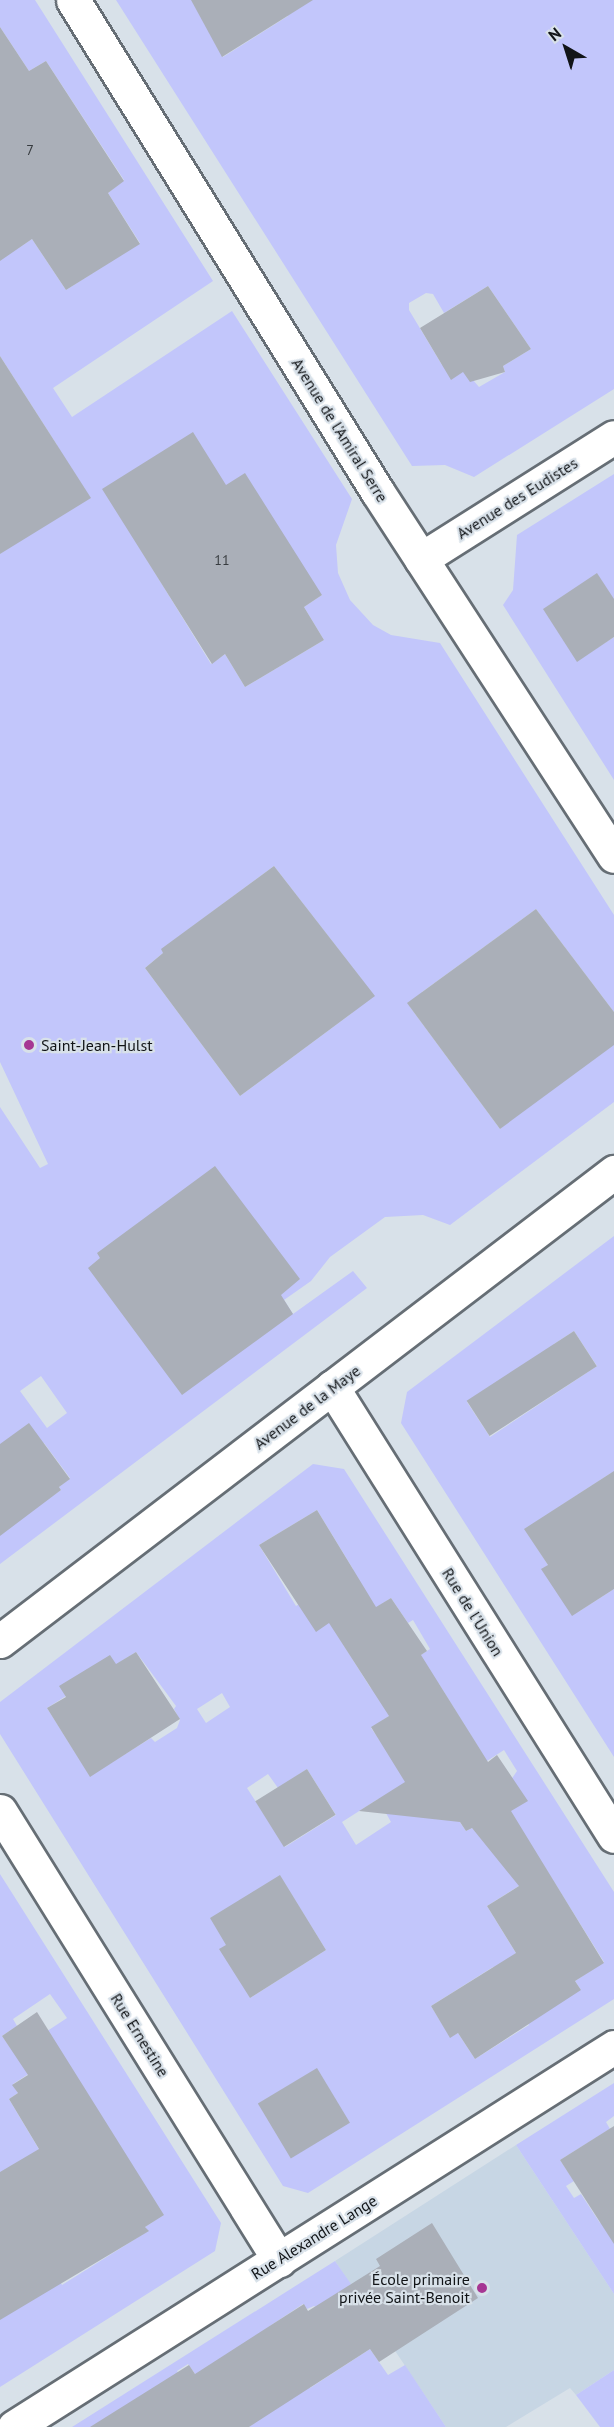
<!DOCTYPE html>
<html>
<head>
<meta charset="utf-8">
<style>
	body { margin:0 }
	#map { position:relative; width:614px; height:2427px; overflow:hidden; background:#d8e1e9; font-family:"PT Sans",sans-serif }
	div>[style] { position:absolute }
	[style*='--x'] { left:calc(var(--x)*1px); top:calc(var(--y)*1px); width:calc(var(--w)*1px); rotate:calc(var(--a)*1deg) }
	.built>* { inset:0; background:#c7d6e4 }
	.green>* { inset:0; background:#c2c6fb }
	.building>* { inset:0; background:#aaafb8; transform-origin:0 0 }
	.roads { filter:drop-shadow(2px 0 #666e75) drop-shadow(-2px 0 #666e75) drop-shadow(0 2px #666e75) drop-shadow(0 -2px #666e75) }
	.minor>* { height:33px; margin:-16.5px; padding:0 16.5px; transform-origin:16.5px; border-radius:16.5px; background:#fff }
	.dots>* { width:16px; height:16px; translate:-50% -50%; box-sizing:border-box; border:3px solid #d8e1e9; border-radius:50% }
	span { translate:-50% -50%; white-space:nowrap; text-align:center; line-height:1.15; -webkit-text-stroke:4.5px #d8e1e9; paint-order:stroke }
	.number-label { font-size:14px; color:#373b3f }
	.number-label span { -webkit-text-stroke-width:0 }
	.street-label { font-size:16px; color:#111417 }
	.poi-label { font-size:16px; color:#111417 }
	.left { translate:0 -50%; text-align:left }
	.right { translate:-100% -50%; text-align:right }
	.north { position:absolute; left:536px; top:18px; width:60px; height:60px; -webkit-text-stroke:4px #d8e1e9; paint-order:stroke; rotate:321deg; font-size:16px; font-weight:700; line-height:24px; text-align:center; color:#111417 }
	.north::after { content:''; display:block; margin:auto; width:21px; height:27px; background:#111417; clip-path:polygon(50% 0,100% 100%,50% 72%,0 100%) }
</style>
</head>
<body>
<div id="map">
	<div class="built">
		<div style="clip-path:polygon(516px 2145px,614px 2294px,614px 2370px,576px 2395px,570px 2388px,506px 2427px,446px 2427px,335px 2261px)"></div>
	</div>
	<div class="green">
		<div style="clip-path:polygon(evenodd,0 0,35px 0,213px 281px,53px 388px,72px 417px,232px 311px,352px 499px,336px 545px,338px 573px,350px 600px,373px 625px,391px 635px,440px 643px,614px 915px,614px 1012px,536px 909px,422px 992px,424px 996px,410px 1007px,500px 1129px,614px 1029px,614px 1102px,450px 1225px,423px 1215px,385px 1217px,330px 1257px,311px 1281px,284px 1300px,293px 1314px,353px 1271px,367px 1288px,0 1564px,0 1531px,61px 1490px,59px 1487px,70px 1478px,44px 1443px,0 1444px,0 1107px,40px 1168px,48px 1164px,0 1062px,0 554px,57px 445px,0 356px,0 223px,17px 249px,32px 239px,66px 290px,140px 243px,108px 193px,124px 180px,46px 61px,29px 71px,0 27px,0 0,136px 542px,322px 595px,304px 607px,324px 640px,245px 687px,225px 654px,211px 664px,136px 542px,0 0,274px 866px,363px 981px,352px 1013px,240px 1096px,145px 968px,163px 953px,162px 949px,274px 866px,0 0,41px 1376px,67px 1413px,47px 1428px,20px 1391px,41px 1376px)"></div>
		<div style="clip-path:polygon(evenodd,116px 0,192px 0,223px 57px,288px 16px,278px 0,614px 0,614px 389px,474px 477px,445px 465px,412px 466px,116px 0,488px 286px,531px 349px,503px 366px,505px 372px,479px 387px,455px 359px,442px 365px,409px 310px,409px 303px,426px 293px,433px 294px,444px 313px,488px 286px)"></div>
		<div style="clip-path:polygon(614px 474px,614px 599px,577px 661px,614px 637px,614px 780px,503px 605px,513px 590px,517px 535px)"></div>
		<div style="clip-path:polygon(evenodd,614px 1236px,614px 1477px,611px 1473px,525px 1529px,578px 1612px,614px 1589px,614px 1757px,401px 1423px,407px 1392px,614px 1236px,574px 1331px,597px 1366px,490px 1437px,467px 1402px,506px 1376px,524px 1382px,554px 1362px,554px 1344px,574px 1331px)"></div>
		<div style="clip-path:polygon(evenodd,313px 1464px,344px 1469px,614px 1892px,614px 1999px,308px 2193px,283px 2186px,0 1734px,0 1702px,313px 1464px,317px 1510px,353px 1569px,296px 1606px,259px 1545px,317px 1510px,313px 1464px,391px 1598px,408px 1623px,413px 1620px,430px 1649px,410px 1662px,439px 1684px,478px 1747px,381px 1742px,371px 1728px,395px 1712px,370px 1687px,336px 1633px,391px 1598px,313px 1464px,136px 1652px,176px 1706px,174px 1709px,180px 1720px,177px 1728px,155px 1742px,151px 1738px,90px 1776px,47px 1708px,136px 1652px,313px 1464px,222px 1693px,230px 1707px,206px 1723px,197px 1709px,222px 1693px,313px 1464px,504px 1750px,517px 1771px,476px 1832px,472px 1828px,466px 1831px,455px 1815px,422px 1803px,504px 1750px,313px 1464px,307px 1769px,336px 1815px,285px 1847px,247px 1788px,268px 1774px,278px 1788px,307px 1769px,313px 1464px,378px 1799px,391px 1822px,356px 1845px,342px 1822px,378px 1799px,313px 1464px,546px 1869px,604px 1962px,575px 1981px,581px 1990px,527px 1971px,487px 1906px,546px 1869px,313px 1464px,280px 1876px,326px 1950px,250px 1998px,234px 1957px,280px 1876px,313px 1464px,493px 1967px,529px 2025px,475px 2059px,458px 2033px,450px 2037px,431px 2006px,493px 1967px)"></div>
		<div style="clip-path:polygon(evenodd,0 1874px,221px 2223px,215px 2251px,0 2387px,0 1874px,50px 1994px,67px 2018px,29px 2043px,11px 2049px,2px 2036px,17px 2026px,13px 2019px,50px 1994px,0 1874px,30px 2073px,40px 2151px,9px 2099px,18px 2093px,13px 2084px,30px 2073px,0 1874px,163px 2215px,145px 2227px,148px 2231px,62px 2285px,29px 2230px,163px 2215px)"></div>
		<div style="clip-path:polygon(614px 2083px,614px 2116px,606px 2122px,610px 2129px,560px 2160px,574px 2181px,566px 2186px,574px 2198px,581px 2194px,600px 2223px,614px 2215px,614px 2294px,516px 2145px)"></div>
		<div style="clip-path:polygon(335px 2261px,351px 2284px,321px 2310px,314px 2306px,307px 2309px,303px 2304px,270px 2326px,310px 2388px,370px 2349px,388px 2375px,405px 2365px,446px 2427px,249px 2427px,257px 2421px,196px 2375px,188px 2364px,177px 2371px,184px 2382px,114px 2427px,72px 2427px)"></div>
		<div style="clip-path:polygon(614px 2370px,614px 2427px,600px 2427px,576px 2395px)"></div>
	</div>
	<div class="building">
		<div style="clip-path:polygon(191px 0,313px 0,222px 57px)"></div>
		<div style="clip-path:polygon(0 27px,29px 71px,46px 61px,124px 181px,108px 193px,140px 244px,66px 290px,32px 239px,0 261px)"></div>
		<div style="clip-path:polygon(488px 286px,531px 349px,503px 366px,505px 372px,470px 382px,463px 372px,451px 380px,420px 328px)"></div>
		<div style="clip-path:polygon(0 356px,91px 498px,0 554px)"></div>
		<div style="clip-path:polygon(193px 432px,226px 485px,245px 473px,322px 595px,304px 607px,324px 640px,245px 687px,225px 654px,212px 664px,102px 489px)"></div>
		<div style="clip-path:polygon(597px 573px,614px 599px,614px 637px,577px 662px,543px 609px)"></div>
		<div style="clip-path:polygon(274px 866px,375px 996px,240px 1096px,145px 968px,163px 953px,161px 949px)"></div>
		<div style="clip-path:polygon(536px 909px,614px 1012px,614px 1045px,500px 1129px,407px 1003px)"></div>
		<div style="clip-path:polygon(215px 1166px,300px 1279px,281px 1295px,293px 1314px,182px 1395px,88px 1268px,100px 1258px,97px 1253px)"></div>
		<div style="left:574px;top:1331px;width:42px;height:128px;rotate:57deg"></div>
		<div style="clip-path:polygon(29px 1423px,70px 1479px,59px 1487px,61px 1490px,0 1536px,0 1444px)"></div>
		<div style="clip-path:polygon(614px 1471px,614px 1589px,572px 1616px,541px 1569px,548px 1565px,524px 1529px)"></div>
		<div style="clip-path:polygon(317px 1510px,376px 1607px,391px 1598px,427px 1651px,421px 1655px,488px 1762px,497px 1755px,528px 1801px,511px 1811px,604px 1963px,575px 1981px,581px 1990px,475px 2059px,458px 2033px,450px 2038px,431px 2006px,516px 1953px,487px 1906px,519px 1886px,472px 1828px,466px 1831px,460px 1822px,359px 1811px,405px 1782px,371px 1727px,389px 1716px,329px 1623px,316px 1632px,259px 1545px)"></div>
		<div style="clip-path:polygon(136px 1652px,180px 1719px,90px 1777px,47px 1708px,66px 1697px,59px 1686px,110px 1655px,116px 1664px)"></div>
		<div style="left:307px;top:1769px;width:54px;height:61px;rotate:58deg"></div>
		<div style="clip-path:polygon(280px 1875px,326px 1950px,250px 1998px,219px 1949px,226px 1945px,210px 1918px)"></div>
		<div style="clip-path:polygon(37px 2012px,164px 2215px,145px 2227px,149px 2231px,0 2320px,0 2172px,39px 2149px,9px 2099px,18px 2093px,12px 2085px,28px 2075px,2px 2036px)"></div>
		<div style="left:317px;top:2068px;width:64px;height:69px;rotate:59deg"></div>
		<div style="clip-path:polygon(614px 2126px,614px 2244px,560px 2160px)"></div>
		<div style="clip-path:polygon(432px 2223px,478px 2298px,379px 2362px,370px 2349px,249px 2427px,90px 2427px,189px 2365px,195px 2374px,304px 2304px,308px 2311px,380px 2266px,376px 2259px)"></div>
	</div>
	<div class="roads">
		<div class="minor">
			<div style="--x:73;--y:0;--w:577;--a:58.24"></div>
			<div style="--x:377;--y:491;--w:435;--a:57"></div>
			<div style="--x:421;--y:559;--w:228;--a:-32.3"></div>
			<div style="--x:332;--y:1387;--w:530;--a:57.87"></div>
			<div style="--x:0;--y:1641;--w:773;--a:-37.37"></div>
			<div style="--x:0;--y:1811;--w:529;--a:58.14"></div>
			<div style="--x:14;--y:2427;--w:710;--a:-32.35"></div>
		</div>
	</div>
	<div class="dots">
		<div style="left:29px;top:1045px;background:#a63693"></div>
		<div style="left:482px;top:2288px;background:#a63693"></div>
	</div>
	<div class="number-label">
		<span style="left:30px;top:150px">7</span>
		<span style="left:222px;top:560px">11</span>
	</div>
	<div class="street-label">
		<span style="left:340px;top:430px;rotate:58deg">Avenue de l'Amiral Serre</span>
		<span style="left:517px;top:498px;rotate:-32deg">Avenue des Eudistes</span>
		<span style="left:307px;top:1407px;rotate:-37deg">Avenue de la Maye</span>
		<span style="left:473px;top:1612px;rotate:58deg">Rue de l'Union</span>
		<span style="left:140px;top:2035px;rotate:58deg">Rue Ernestine</span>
		<span style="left:314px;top:2237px;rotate:-32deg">Rue Alexandre Lange</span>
	</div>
	<div class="poi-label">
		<span class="left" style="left:41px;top:1045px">Saint-Jean-Hulst</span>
		<span class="right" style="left:470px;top:2288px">École primaire<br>privée Saint-Benoit</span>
	</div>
	<div class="north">N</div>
</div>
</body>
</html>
